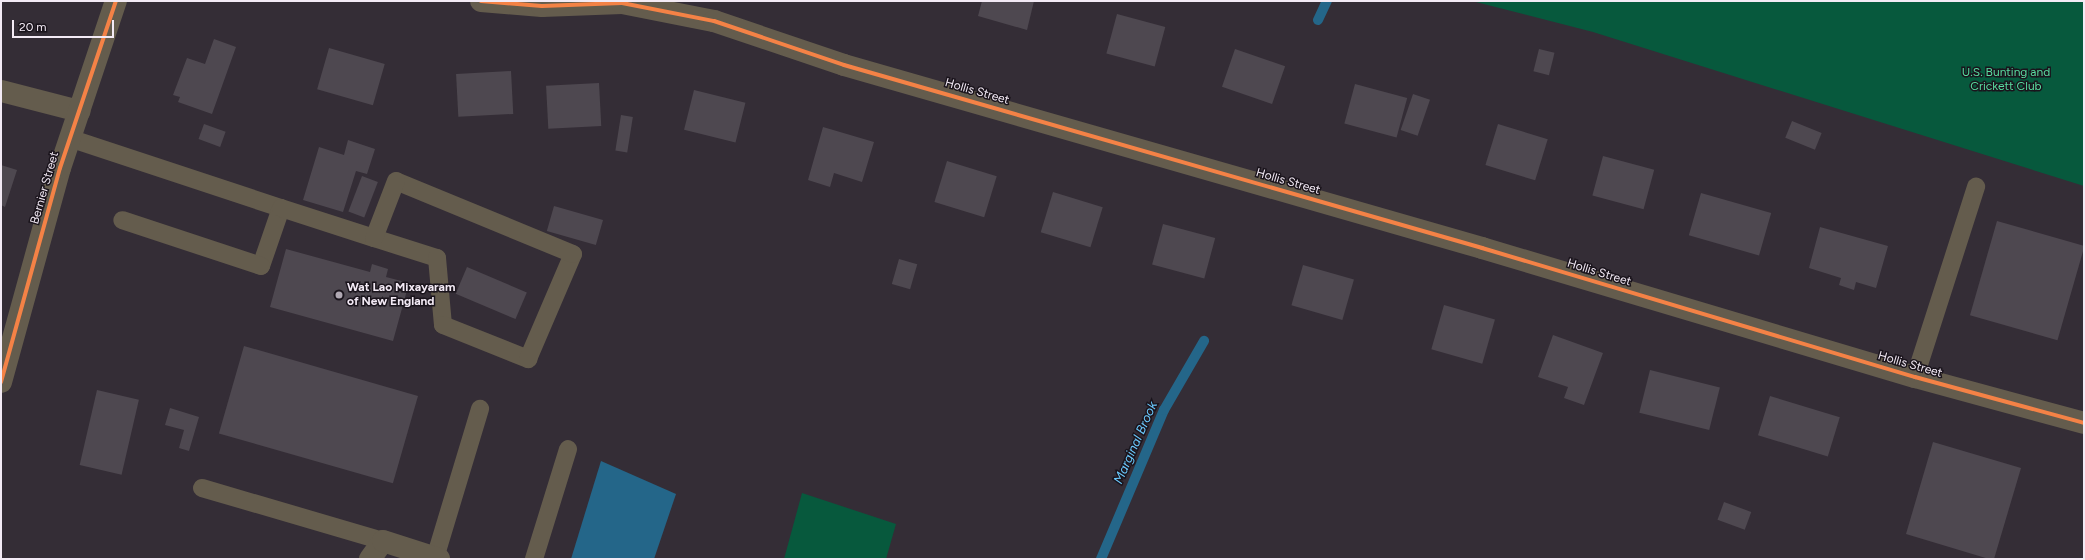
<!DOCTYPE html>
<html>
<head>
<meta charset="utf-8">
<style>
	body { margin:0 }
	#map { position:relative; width:2085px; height:560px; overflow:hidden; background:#342d36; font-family:Figtree,sans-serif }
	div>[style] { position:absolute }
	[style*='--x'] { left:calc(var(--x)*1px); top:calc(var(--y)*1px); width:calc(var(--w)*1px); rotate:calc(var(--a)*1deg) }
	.green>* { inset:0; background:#07593d }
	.water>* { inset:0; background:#246689 }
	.stream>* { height:10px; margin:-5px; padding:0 5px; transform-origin:5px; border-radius:5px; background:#246689 }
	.building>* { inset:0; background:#4e4850; transform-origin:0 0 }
	.service>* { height:18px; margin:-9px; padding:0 9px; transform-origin:9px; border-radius:9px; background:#645c4d }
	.minor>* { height:22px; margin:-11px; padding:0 11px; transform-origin:11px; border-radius:11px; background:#645c4d }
	.cycleway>* { height:4px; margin:-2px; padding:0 2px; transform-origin:2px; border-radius:2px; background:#f48246 }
	.dots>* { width:11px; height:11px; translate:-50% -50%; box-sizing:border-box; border:2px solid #1a141c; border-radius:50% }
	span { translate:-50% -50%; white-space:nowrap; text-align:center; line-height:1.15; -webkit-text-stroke:3px #1a141c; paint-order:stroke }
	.park-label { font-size:12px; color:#59dda1 }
	.street-label { font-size:12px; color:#f3eaf5 }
	.poi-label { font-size:12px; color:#f3eaf5; font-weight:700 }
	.left { translate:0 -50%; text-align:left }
	.water-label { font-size:13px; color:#6ccafe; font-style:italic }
	.frame { position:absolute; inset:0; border:2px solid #f3eaf5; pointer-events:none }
	.scale { position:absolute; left:12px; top:20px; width:102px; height:18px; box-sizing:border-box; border:2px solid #f3eaf5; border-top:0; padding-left:5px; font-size:12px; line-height:14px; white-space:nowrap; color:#f3eaf5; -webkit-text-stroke:3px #1a141c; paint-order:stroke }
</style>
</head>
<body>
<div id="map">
	<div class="green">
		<div style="clip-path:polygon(1472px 1px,2084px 1px,2084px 186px,1593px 32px)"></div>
		<div style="clip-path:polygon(802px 493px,896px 524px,886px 559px,784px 559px)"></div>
	</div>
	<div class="water">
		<div style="clip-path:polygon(601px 461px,676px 494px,654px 559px,571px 559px)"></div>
	</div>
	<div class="stream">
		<div style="--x:1318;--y:20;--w:21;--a:-65"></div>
		<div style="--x:1101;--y:559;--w:162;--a:-67.1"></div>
		<div style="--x:1164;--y:410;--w:80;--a:-59.9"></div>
	</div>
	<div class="building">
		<div style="clip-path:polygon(982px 1px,1034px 1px,1027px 30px,978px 16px)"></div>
		<div style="left:1117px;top:14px;width:50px;height:41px;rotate:15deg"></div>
		<div style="clip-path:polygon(214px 39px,236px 47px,212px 114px,178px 102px,180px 97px,173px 95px,187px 58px,205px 64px)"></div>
		<div style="left:329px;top:48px;width:58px;height:43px;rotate:16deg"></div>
		<div style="left:1235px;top:49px;width:53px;height:40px;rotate:19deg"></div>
		<div style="left:1539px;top:49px;width:16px;height:23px;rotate:14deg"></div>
		<div style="left:511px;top:71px;width:43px;height:55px;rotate:87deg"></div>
		<div style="left:599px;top:83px;width:43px;height:53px;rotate:87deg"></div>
		<div style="left:1355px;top:84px;width:54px;height:41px;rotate:15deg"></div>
		<div style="left:694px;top:90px;width:53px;height:41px;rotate:14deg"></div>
		<div style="left:1413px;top:94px;width:18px;height:38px;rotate:19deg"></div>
		<div style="left:621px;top:115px;width:12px;height:36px;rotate:9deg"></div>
		<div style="left:1792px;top:121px;width:32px;height:18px;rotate:22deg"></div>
		<div style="left:204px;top:124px;width:23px;height:16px;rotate:20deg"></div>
		<div style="left:1498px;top:124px;width:52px;height:43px;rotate:17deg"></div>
		<div style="clip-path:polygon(823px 127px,874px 142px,862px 182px,834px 173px,830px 187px,808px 180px)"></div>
		<div style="clip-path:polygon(348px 140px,375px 149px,367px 174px,356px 171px,343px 212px,303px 200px,319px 147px,344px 155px)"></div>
		<div style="left:1603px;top:156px;width:53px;height:41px;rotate:15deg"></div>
		<div style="left:947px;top:161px;width:52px;height:43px;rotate:17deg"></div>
		<div style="clip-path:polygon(1px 165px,17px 170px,5px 207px,1px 205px)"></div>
		<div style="left:362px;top:176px;width:17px;height:38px;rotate:21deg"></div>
		<div style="left:1053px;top:192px;width:52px;height:42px;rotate:17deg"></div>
		<div style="left:1701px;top:193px;width:73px;height:44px;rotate:16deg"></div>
		<div style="left:554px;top:206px;width:51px;height:26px;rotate:16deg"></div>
		<div style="left:1997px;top:221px;width:91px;height:98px;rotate:16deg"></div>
		<div style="left:1163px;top:224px;width:54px;height:42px;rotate:15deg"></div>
		<div style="clip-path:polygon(1820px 227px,1888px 246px,1876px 288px,1856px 282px,1854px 290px,1839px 285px,1841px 278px,1809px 268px)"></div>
		<div style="clip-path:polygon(286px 249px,370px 272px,372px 264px,388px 269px,386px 277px,409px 283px,393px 341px,270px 307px)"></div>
		<div style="left:899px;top:259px;width:19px;height:26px;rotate:16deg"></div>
		<div style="left:1303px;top:265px;width:53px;height:42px;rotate:16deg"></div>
		<div style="left:467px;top:267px;width:65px;height:29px;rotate:23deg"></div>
		<div style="left:1444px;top:305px;width:53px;height:46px;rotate:16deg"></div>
		<div style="clip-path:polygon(1553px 335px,1603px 353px,1584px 405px,1564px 398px,1568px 387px,1538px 377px)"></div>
		<div style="left:244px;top:346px;width:181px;height:91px;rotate:16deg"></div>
		<div style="left:1650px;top:370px;width:72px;height:44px;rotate:14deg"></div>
		<div style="left:97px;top:390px;width:43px;height:77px;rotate:13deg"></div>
		<div style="left:1770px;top:396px;width:73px;height:41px;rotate:17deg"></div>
		<div style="clip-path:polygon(170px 408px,199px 417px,189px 451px,179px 448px,184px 430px,165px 425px)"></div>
		<div style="clip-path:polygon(1933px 442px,2021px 468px,1994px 559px,1989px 559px,1906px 534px)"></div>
		<div style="left:1724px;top:502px;width:29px;height:19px;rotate:20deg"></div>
	</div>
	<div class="service">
		<div style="--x:69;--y:138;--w:223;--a:18.3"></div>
		<div style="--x:281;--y:208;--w:61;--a:109"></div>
		<div style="--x:261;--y:266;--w:146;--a:-161.7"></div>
		<div style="--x:281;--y:208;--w:98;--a:17.9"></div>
		<div style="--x:374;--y:238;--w:66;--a:17.6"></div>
		<div style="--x:437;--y:258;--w:67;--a:84.9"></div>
		<div style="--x:443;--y:325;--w:92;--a:21.8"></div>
		<div style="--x:528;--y:359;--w:114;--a:-66.8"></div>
		<div style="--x:573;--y:254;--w:191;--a:-157.6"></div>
		<div style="--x:396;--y:181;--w:61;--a:111.1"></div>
		<div style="--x:1915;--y:377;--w:200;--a:-72.2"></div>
		<div style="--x:202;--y:488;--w:189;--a:16.3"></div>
		<div style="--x:435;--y:558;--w:156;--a:-73.2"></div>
		<div style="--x:534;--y:559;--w:115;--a:-72.8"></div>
	</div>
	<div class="minor">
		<div style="--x:481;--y:1;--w:61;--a:4.7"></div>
		<div style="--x:542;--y:6;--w:80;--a:-2.1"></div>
		<div style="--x:622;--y:3;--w:94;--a:11.1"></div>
		<div style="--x:714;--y:21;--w:137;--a:18.7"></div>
		<div style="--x:844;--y:65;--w:664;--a:16"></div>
		<div style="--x:1482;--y:248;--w:452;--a:16.6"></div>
		<div style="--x:1915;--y:377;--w:175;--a:15.2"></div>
		<div style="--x:1;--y:91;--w:81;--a:14.4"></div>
		<div style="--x:1;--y:382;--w:222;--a:-74.6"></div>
		<div style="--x:60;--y:168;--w:176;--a:-71.5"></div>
		<div style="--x:370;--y:559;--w:22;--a:-54"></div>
		<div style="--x:383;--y:541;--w:59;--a:17.8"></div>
	</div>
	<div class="cycleway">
		<div style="--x:481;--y:1;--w:61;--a:4.7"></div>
		<div style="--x:542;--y:6;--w:80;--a:-2.1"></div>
		<div style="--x:622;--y:3;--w:94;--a:11.1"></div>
		<div style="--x:714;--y:21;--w:137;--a:18.7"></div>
		<div style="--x:844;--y:65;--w:664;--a:16"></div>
		<div style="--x:1482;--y:248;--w:452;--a:16.6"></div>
		<div style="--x:1915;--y:377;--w:175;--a:15.2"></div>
		<div style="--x:1;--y:382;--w:222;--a:-74.6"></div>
		<div style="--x:60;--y:168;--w:176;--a:-71.5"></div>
	</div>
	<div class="dots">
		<div style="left:339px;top:295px;background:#b0a8b2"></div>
	</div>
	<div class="park-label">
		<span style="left:2006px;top:80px">U.S. Bunting and<br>Crickett Club</span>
	</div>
	<div class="street-label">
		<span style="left:977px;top:92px;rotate:16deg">Hollis Street</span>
		<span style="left:1288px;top:182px;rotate:16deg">Hollis Street</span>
		<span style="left:45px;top:188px;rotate:-74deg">Bernier Street</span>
		<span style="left:1599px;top:273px;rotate:17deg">Hollis Street</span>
		<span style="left:1910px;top:365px;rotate:16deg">Hollis Street</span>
	</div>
	<div class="poi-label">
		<span class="left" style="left:347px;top:295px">Wat Lao Mixayaram<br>of New England</span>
	</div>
	<div class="water-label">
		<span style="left:1136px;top:443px;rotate:-66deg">Marginal Brook</span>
	</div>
	<div class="frame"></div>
	<div class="scale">20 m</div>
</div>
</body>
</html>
